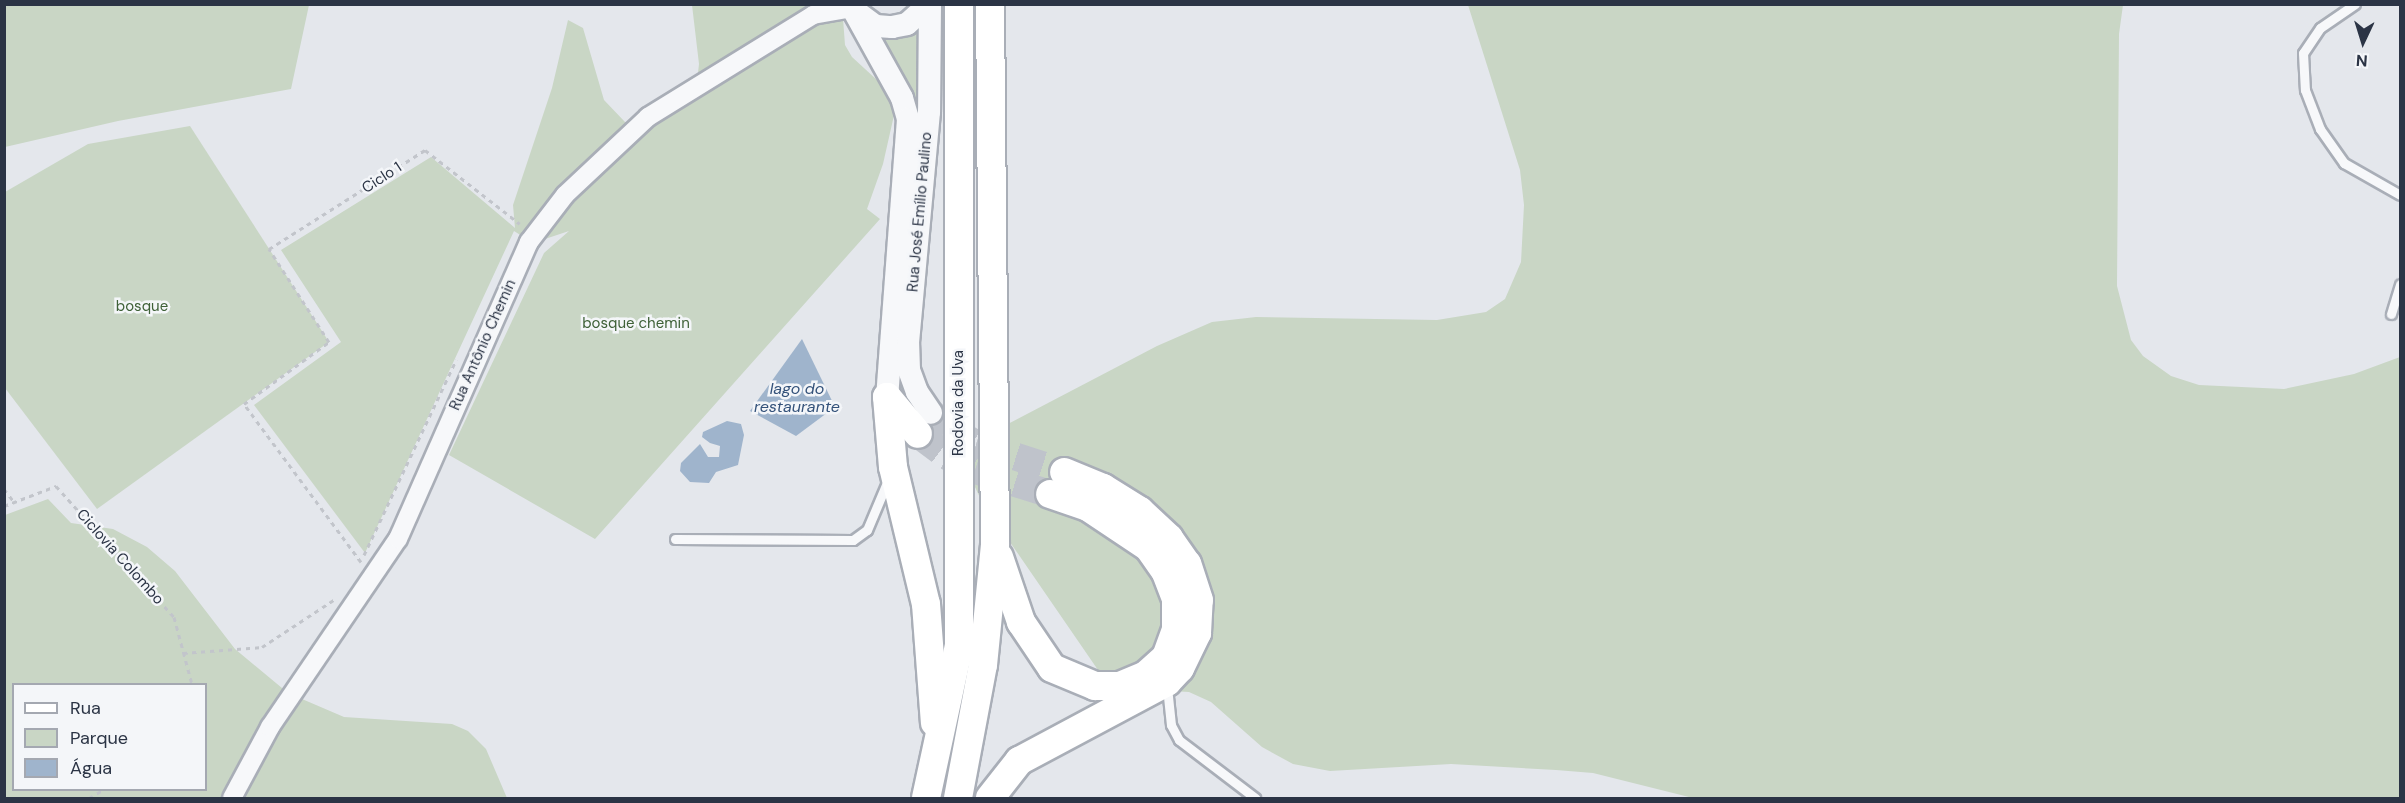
<!DOCTYPE html>
<html>
<head>
<meta charset="utf-8">
<style>
	body { margin:0 }
	#map { position:relative; width:2405px; height:803px; overflow:hidden; background:#e4e7ec; font-family:"DM Sans",sans-serif }
	div>[style] { position:absolute }
	[style*='--x'] { left:calc(var(--x)*1px); top:calc(var(--y)*1px); width:calc(var(--w)*1px); rotate:calc(var(--a)*1deg) }
	.green>* { inset:0; background:#c9d6c5 }
	.water>* { inset:0; background:#9fb4cc }
	.primary-tunnel>* { height:28px; margin-top:-14px; transform-origin:0; background:repeating-linear-gradient(90deg,#bfc3cb 0 28px,transparent 0 42px) }
	.path>* { height:3px; margin-top:-1.5px; transform-origin:0; background:repeating-linear-gradient(90deg,#c2c5cb 0 4.5px,transparent 0 9px) }
	.roads { filter:drop-shadow(2px 0 #a9aeb7) drop-shadow(-2px 0 #a9aeb7) drop-shadow(0 2px #a9aeb7) drop-shadow(0 -2px #a9aeb7) }
	.service>* { height:9px; margin:-4.5px; padding:0 4.5px; transform-origin:4.5px; border-radius:4.5px; background:#f7f8fa }
	.minor>* { height:18px; margin:-9px; padding:0 9px; transform-origin:9px; border-radius:9px; background:#f7f8fa }
	.tertiary>* { height:22px; margin:-11px; padding:0 11px; transform-origin:11px; border-radius:11px; background:#f7f8fa }
	.primary>* { height:28px; margin:-14px; padding:0 14px; transform-origin:14px; border-radius:14px; background:#fff }
	span { translate:-50% -50%; white-space:nowrap; text-align:center; line-height:1.15; -webkit-text-stroke:5px #f4f6f9; paint-order:stroke }
	.street-label { font-size:15px; color:#2b3445 }
	.park-label { font-size:15px; color:#3f6138 }
	.water-label { font-size:16px; color:#34527a; font-style:italic }
	.frame { position:absolute; inset:0; border:6px solid #2b3445; pointer-events:none }
	.legend { position:absolute; left:12px; top:683px; width:195px; height:108px; box-sizing:border-box; background:#f4f6f9; border:2px solid #a4a8b1; margin:0; padding:8px 10px; list-style:none; font-size:18px; color:#2b3445 }
	.legend li { display:flex; align-items:center; gap:12px; height:30px }
	.legend b { width:30px; border:2px solid #a4a8b1 }
	.north { position:absolute; left:2333px; top:12px; width:60px; height:60px; -webkit-text-stroke:4px #f4f6f9; paint-order:stroke; rotate:184deg; font-size:16px; font-weight:700; line-height:24px; text-align:center; color:#2b3445 }
	.north::after { content:''; display:block; margin:auto; width:21px; height:27px; background:#2b3445; clip-path:polygon(50% 0,100% 100%,50% 72%,0 100%) }
</style>
</head>
<body>
<div id="map">
	<div class="green">
		<div style="clip-path:polygon(4px 5px,5px 4px,309px 5px,291px 89px,118px 121px,5px 147px)"></div>
		<div style="clip-path:polygon(692px 5px,842px 5px,845px 45px,852px 57px,877px 80px,899px 93px,883px 164px,867px 209px,880px 219px,595px 539px,449px 455px,544px 253px,569px 231px,533px 243px,514px 231px,365px 553px,254px 405px,341px 342px,281px 250px,431px 157px,515px 228px,513px 205px,552px 88px,568px 20px,583px 28px,604px 100px,625px 122px,646px 124px,684px 108px,696px 90px,699px 64px)"></div>
		<div style="clip-path:polygon(1468px 5px,2123px 5px,2119px 34px,2117px 286px,2131px 340px,2143px 356px,2171px 376px,2199px 385px,2284px 389px,2354px 374px,2400px 357px,2400px 798px,1693px 798px,1593px 773px,1556px 770px,1451px 764px,1330px 771px,1293px 764px,1262px 747px,1211px 702px,1189px 692px,1135px 689px,1113px 682px,1098px 670px,981px 500px,969px 474px,971px 456px,984px 439px,1002px 427px,1157px 346px,1212px 322px,1256px 317px,1437px 320px,1486px 312px,1505px 299px,1521px 262px,1524px 205px,1520px 170px)"></div>
		<div style="clip-path:polygon(923px 30px,918px 104px,878px 41px)"></div>
		<div style="clip-path:polygon(190px 126px,329px 342px,97px 509px,5px 388px,5px 192px,88px 144px)"></div>
		<div style="clip-path:polygon(evenodd,48px 499px,71px 523px,113px 529px,147px 547px,175px 571px,235px 649px,288px 693px,344px 717px,452px 724px,468px 731px,486px 749px,507px 798px,5px 798px,5px 515px,48px 499px,14px 684px,206px 684px,206px 790px,14px 790px,14px 684px)"></div>
	</div>
	<div class="water">
		<div style="clip-path:polygon(802px 339px,835px 407px,796px 436px,750px 411px)"></div>
		<div style="clip-path:polygon(727px 421px,741px 424px,744px 435px,738px 465px,716px 472px,709px 483px,690px 482px,680px 471px,681px 463px,700px 444px,708px 457px,719px 457px,720px 446px,710px 443px,702px 437px,703px 432px)"></div>
	</div>
	<div class="primary-tunnel">
		<div style="--x:931;--y:413;--w:23;--a:40"></div>
		<div style="--x:949;--y:428;--w:31;--a:31"></div>
		<div style="--x:976;--y:444;--w:92;--a:17.7"></div>
		<div style="--x:918;--y:434;--w:36;--a:37"></div>
		<div style="--x:947;--y:456;--w:31;--a:27"></div>
		<div style="--x:975;--y:470;--w:79;--a:17.7"></div>
	</div>
	<div class="path">
		<div style="--x:4;--y:489;--w:16;--a:52"></div>
		<div style="--x:4;--y:506;--w:56;--a:-21"></div>
		<div style="--x:56;--y:486;--w:176;--a:48"></div>
		<div style="--x:174;--y:617;--w:69;--a:75"></div>
		<div style="--x:364;--y:555;--w:216;--a:-64.7"></div>
		<div style="--x:361;--y:562;--w:197;--a:-126.5"></div>
		<div style="--x:244;--y:404;--w:105;--a:-36.1"></div>
		<div style="--x:329;--y:342;--w:111;--a:-122.8"></div>
		<div style="--x:269;--y:249;--w:185;--a:-32.4"></div>
		<div style="--x:425;--y:150;--w:120;--a:37.9"></div>
		<div style="--x:183;--y:653;--w:79;--a:-4.3"></div>
		<div style="--x:262;--y:647;--w:87;--a:-33.3"></div>
		<div style="--x:89;--y:798;--w:16;--a:-30"></div>
	</div>
	<div class="roads">
		<div class="service">
			<div style="--x:2355;--y:4;--w:42;--a:145.6"></div>
			<div style="--x:2320;--y:28;--w:30;--a:124"></div>
			<div style="--x:2303;--y:53;--w:37;--a:87"></div>
			<div style="--x:2305;--y:90;--w:42;--a:69"></div>
			<div style="--x:2320;--y:129;--w:42;--a:54.8"></div>
			<div style="--x:2344;--y:163;--w:64;--a:29.7"></div>
			<div style="--x:2391;--y:314;--w:31;--a:-73"></div>
			<div style="--x:675;--y:539;--w:178;--a:0.3"></div>
			<div style="--x:853;--y:540;--w:17;--a:-36"></div>
			<div style="--x:867;--y:530;--w:54;--a:-67.2"></div>
			<div style="--x:1167;--y:687;--w:38;--a:84"></div>
			<div style="--x:1171;--y:725;--w:17;--a:62"></div>
			<div style="--x:1179;--y:740;--w:96;--a:37.3"></div>
		</div>
		<div class="minor">
			<div style="--x:232;--y:798;--w:81;--a:-61.8"></div>
			<div style="--x:270;--y:727;--w:227;--a:-55.8"></div>
			<div style="--x:398;--y:539;--w:325;--a:-66.2"></div>
			<div style="--x:529;--y:242;--w:59;--a:-52.5"></div>
			<div style="--x:565;--y:195;--w:114;--a:-43.2"></div>
			<div style="--x:648;--y:117;--w:194;--a:-31.7"></div>
			<div style="--x:813;--y:15;--w:39;--a:-10"></div>
		</div>
		<div class="tertiary">
			<div style="--x:850;--y:4;--w:107;--a:61"></div>
			<div style="--x:902;--y:98;--w:22;--a:74"></div>
			<div style="--x:908;--y:119;--w:279;--a:94.3"></div>
			<div style="--x:930;--y:4;--w:108;--a:90.5"></div>
			<div style="--x:929;--y:112;--w:230;--a:95.2"></div>
			<div style="--x:908;--y:341;--w:29;--a:88"></div>
			<div style="--x:909;--y:370;--w:23;--a:70"></div>
			<div style="--x:917;--y:392;--w:25;--a:56"></div>
			<div style="--x:855;--y:11;--w:26;--a:36"></div>
			<div style="--x:876;--y:26;--w:16;--a:4"></div>
			<div style="--x:892;--y:27;--w:15;--a:-11"></div>
			<div style="--x:907;--y:24;--w:30;--a:-42"></div>
		</div>
		<div class="primary">
			<div style="--x:887;--y:397;--w:70;--a:85.1"></div>
			<div style="--x:893;--y:467;--w:141;--a:76.5"></div>
			<div style="--x:926;--y:604;--w:119;--a:85.7"></div>
			<div style="--x:887;--y:397;--w:48;--a:50"></div>
			<div style="--x:999;--y:557;--w:69;--a:71.3"></div>
			<div style="--x:1021;--y:622;--w:55;--a:56"></div>
			<div style="--x:1052;--y:668;--w:47;--a:22.7"></div>
			<div style="--x:1095;--y:686;--w:25;--a:0"></div>
			<div style="--x:1120;--y:686;--w:28;--a:-23"></div>
			<div style="--x:1146;--y:675;--w:27;--a:-42"></div>
			<div style="--x:1166;--y:657;--w:30;--a:-70"></div>
			<div style="--x:1176;--y:629;--w:30;--a:-90"></div>
			<div style="--x:1176;--y:599;--w:30;--a:-111"></div>
			<div style="--x:1165;--y:571;--w:29;--a:-125"></div>
			<div style="--x:1148;--y:547;--w:72;--a:-146.3"></div>
			<div style="--x:1088;--y:507;--w:40;--a:-161.1"></div>
			<div style="--x:926;--y:798;--w:157;--a:-77.8"></div>
			<div style="--x:959;--y:645;--w:641;--a:-90"></div>
			<div style="--x:958;--y:798;--w:135;--a:-79.4"></div>
			<div style="--x:983;--y:665;--w:122;--a:-84.3"></div>
			<div style="--x:995;--y:544;--w:540;--a:-90.53"></div>
			<div style="--x:990;--y:798;--w:47;--a:-51.9"></div>
			<div style="--x:1019;--y:761;--w:168;--a:-28.1"></div>
			<div style="--x:1167;--y:682;--w:19;--a:-47"></div>
			<div style="--x:1180;--y:668;--w:39;--a:-64"></div>
			<div style="--x:1197;--y:633;--w:33;--a:-87"></div>
			<div style="--x:1199;--y:600;--w:38;--a:-108"></div>
			<div style="--x:1187;--y:564;--w:32;--a:-125"></div>
			<div style="--x:1169;--y:538;--w:40;--a:-137"></div>
			<div style="--x:1140;--y:511;--w:44;--a:-148.1"></div>
			<div style="--x:1103;--y:488;--w:42;--a:-157.7"></div>
		</div>
	</div>
	<div class="street-label">
		<span style="left:382px;top:178px;rotate:-33deg">Ciclo 1</span>
		<span style="left:920px;top:212px;rotate:-85deg">Rua José Emílio Paulino</span>
		<span style="left:483px;top:345px;rotate:-66deg">Rua Antônio Chemin</span>
		<span style="left:959px;top:403px;rotate:-90deg">Rodovia da Uva</span>
		<span style="left:120px;top:557px;rotate:48deg">Ciclovia Colombo</span>
	</div>
	<div class="park-label">
		<span style="left:142px;top:307px">bosque</span>
		<span style="left:636px;top:324px">bosque chemin</span>
	</div>
	<div class="water-label">
		<span style="left:797px;top:398px">lago do<br>restaurante</span>
	</div>
	<div class="frame"></div>
	<ul class="legend">
	<li><b style="height:8px;background:#fff"></b>Rua</li>
	<li><b style="height:16px;background:#c9d6c5"></b>Parque</li>
	<li><b style="height:16px;background:#9fb4cc"></b>Água</li>
	</ul>
	<div class="north">N</div>
</div>
</body>
</html>
